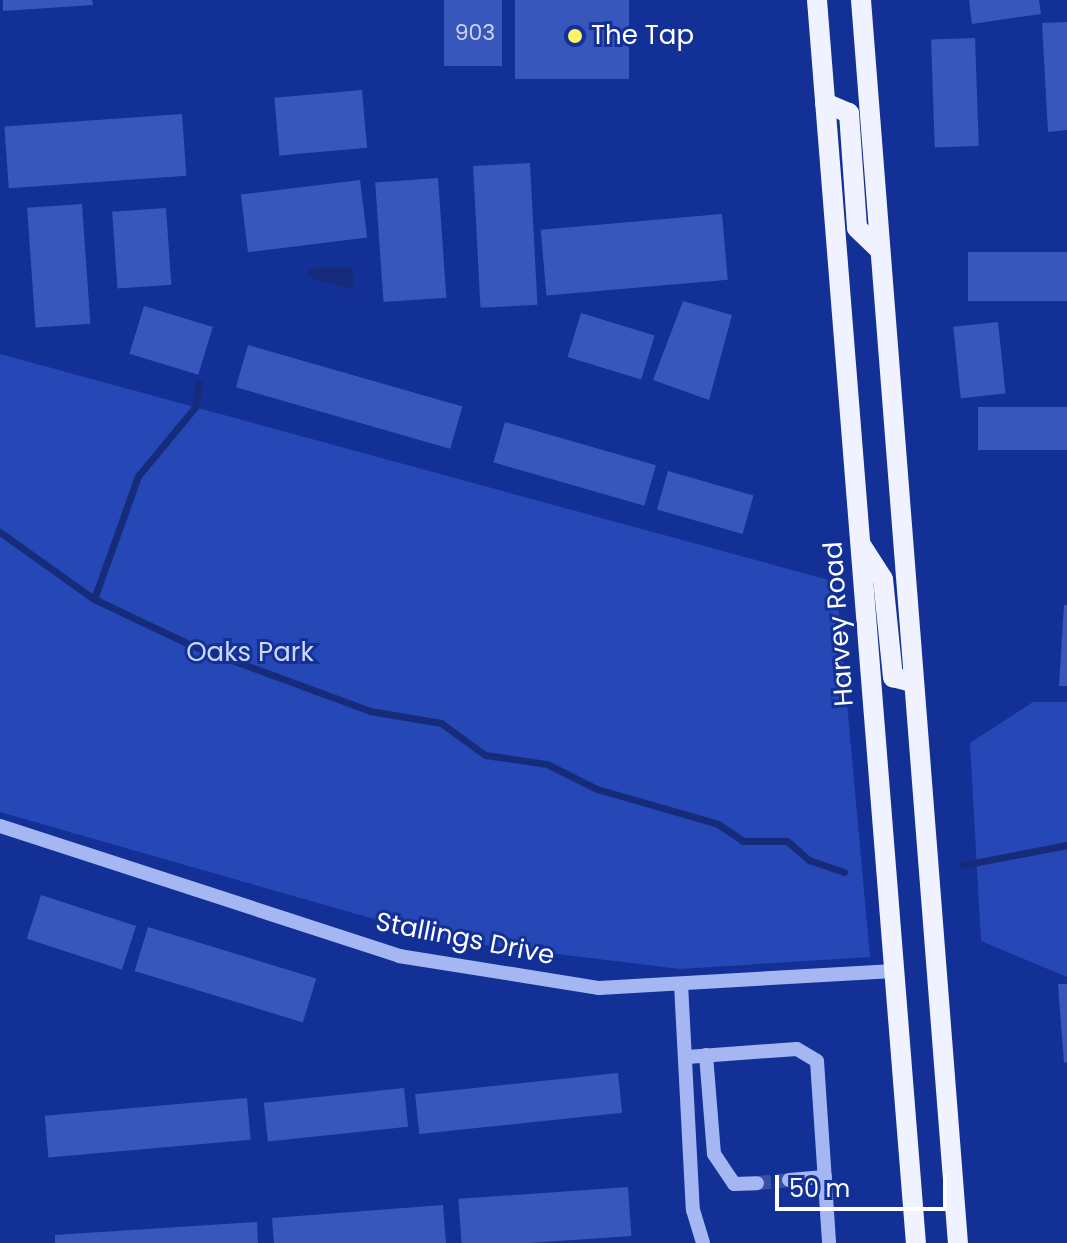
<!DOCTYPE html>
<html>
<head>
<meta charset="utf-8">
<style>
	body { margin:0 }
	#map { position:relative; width:1067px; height:1243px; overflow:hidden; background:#133097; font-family:Poppins,sans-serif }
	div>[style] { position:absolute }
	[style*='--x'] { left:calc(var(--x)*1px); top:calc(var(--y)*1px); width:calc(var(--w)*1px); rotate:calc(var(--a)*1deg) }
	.green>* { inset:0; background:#2647b6 }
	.water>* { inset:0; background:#162c7b }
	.stream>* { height:7px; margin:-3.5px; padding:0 3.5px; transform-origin:3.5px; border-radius:3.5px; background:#162c7b }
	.building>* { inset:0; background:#3757bd; transform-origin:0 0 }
	.minor-tunnel>* { height:14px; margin-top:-7px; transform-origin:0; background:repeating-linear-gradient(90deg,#364fa7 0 14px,transparent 0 21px) }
	.minor>* { height:14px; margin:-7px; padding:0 7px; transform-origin:7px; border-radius:7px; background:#a5b7f2 }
	.major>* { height:20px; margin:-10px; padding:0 10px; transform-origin:10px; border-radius:10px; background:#f0f3ff }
	.dots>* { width:22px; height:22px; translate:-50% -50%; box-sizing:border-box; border:4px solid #133097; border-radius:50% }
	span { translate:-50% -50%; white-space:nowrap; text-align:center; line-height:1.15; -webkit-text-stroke:6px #133097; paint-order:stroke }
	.number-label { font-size:22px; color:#cdd5ee }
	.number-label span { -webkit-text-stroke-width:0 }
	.poi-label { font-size:26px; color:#fff }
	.left { translate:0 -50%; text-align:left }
	.street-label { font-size:26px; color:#fff }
	.park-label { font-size:26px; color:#ccd8fd }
	.scale { position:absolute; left:775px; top:1175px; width:172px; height:36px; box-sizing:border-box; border:4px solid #fff; border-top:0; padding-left:10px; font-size:24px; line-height:28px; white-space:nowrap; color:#fff; -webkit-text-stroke:6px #133097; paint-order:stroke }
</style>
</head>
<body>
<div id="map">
	<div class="green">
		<div style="clip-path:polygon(0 354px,836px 582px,870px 957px,680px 969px,451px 941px,0 812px)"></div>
		<div style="clip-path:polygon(1033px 702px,1067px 702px,1067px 977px,981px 941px,970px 743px)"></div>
	</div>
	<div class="water">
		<div style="clip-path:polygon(353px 267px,353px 290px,308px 277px,310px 268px)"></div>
	</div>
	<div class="stream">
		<div style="--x:0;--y:532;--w:115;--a:35.5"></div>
		<div style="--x:94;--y:599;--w:107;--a:25.4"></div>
		<div style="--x:191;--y:645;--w:191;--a:20.2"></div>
		<div style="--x:370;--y:711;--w:72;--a:9.6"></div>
		<div style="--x:441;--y:723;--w:54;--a:36"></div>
		<div style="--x:485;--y:755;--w:63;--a:8.3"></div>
		<div style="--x:547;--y:764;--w:56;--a:26.6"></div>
		<div style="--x:597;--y:789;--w:126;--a:16.1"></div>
		<div style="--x:718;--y:824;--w:30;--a:34"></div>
		<div style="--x:743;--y:841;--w:44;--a:0"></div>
		<div style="--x:787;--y:841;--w:29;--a:41"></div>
		<div style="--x:809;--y:860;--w:37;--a:19"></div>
		<div style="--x:94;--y:599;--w:131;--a:-70.3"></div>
		<div style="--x:138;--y:476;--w:89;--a:-50.4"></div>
		<div style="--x:195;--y:407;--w:24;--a:-81"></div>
		<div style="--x:963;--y:865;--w:106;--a:-10.9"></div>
	</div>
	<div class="building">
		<div style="clip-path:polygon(3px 0,92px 0,93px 5px,3px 11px)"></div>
		<div style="left:444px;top:0;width:58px;height:66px"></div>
		<div style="left:515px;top:0;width:114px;height:79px"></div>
		<div style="clip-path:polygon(969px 0,1039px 0,1041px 14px,972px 24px)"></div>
		<div style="clip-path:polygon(1067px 22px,1067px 130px,1048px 132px,1042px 23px)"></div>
		<div style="left:975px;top:38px;width:108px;height:44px;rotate:88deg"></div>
		<div style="left:362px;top:90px;width:58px;height:88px;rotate:85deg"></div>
		<div style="left:182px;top:114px;width:62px;height:178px;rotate:86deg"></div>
		<div style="left:530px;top:163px;width:142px;height:57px;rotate:87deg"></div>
		<div style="left:438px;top:178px;width:120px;height:63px;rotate:86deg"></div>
		<div style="left:360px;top:180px;width:58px;height:120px;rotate:83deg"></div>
		<div style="left:82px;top:204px;width:120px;height:55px;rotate:86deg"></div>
		<div style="left:166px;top:208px;width:77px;height:54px;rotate:86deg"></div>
		<div style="left:722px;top:214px;width:66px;height:182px;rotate:85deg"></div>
		<div style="left:1067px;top:252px;width:49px;height:99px;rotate:90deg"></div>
		<div style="clip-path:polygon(683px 301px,732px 315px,709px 400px,653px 380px)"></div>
		<div style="left:144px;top:306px;width:72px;height:50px;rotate:17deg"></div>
		<div style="left:581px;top:313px;width:77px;height:46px;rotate:17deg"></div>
		<div style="left:998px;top:322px;width:72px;height:45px;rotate:84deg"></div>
		<div style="left:248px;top:345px;width:223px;height:44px;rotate:16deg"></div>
		<div style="left:1067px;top:407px;width:43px;height:89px;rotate:90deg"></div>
		<div style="left:505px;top:422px;width:157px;height:42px;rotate:16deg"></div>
		<div style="left:668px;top:471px;width:89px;height:40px;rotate:16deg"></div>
		<div style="clip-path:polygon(1064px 605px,1067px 605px,1067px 686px,1059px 686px)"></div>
		<div style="left:41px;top:895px;width:100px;height:46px;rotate:18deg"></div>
		<div style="left:148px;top:927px;width:176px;height:46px;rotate:17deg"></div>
		<div style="clip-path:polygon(1058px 984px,1067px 984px,1067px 1062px,1064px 1063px)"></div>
		<div style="left:618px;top:1073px;width:40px;height:204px;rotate:84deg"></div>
		<div style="left:404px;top:1088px;width:39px;height:141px;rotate:84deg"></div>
		<div style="left:247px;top:1098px;width:42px;height:203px;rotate:85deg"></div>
		<div style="left:628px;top:1187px;width:49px;height:170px;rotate:86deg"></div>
		<div style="clip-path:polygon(443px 1205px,446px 1243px,274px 1243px,272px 1218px)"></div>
		<div style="clip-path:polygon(257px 1222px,258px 1243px,55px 1243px,55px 1235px)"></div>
	</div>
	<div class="minor-tunnel">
		<div style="--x:757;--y:1183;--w:32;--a:-5"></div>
	</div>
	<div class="minor">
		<div style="--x:0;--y:826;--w:420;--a:18"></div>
		<div style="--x:399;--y:956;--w:203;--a:9.1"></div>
		<div style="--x:599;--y:988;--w:291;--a:-3.3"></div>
		<div style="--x:681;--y:984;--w:226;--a:87"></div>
		<div style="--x:693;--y:1210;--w:34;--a:73"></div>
		<div style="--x:706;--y:1055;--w:99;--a:85.4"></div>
		<div style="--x:714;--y:1154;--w:36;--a:56"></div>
		<div style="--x:734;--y:1184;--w:23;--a:-2"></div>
		<div style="--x:687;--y:1057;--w:110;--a:-4.2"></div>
		<div style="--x:797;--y:1049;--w:23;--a:31"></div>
		<div style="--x:817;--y:1061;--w:182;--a:86.2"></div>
		<div style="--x:789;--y:1180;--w:36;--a:-5"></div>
	</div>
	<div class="major">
		<div style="--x:817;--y:0;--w:1247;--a:85.45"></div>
		<div style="--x:861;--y:0;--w:1247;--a:85.54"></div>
		<div style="--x:825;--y:103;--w:26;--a:23"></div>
		<div style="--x:849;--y:113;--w:115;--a:86"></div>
		<div style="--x:857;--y:228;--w:32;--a:44"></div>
		<div style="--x:861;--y:545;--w:40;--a:57.1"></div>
		<div style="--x:883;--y:579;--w:99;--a:84.2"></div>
		<div style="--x:893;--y:677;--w:20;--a:15"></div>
	</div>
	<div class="dots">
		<div style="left:575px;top:36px;background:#fff466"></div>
	</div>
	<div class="number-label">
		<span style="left:475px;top:33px">903</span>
	</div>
	<div class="poi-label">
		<span class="left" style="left:591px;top:36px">The Tap</span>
	</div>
	<div class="street-label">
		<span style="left:839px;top:624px;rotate:-94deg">Harvey Road</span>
		<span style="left:465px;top:939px;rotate:11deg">Stallings Drive</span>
	</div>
	<div class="park-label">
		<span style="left:250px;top:653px">Oaks Park</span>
	</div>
	<div class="scale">50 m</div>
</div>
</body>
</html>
